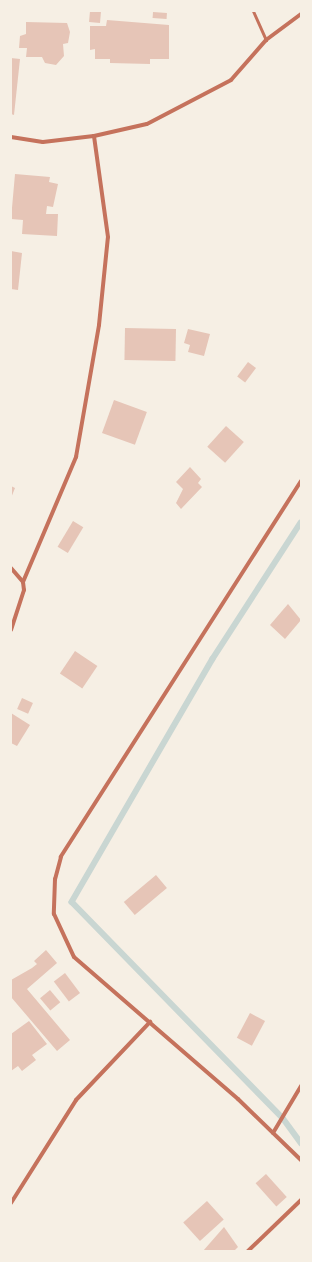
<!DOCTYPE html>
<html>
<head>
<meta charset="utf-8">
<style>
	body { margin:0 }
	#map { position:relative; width:312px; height:1262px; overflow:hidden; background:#f6efe4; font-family:Quicksand,sans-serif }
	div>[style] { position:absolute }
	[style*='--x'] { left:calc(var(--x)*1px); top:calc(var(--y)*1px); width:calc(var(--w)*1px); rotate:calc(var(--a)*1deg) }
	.stream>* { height:5.5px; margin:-2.75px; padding:0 2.75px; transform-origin:2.75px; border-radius:2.75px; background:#c9d6d2 }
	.building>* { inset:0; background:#e6c5b7; transform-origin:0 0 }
	.service>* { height:3px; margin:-1.5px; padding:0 1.5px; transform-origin:1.5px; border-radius:1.5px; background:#c5725c }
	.minor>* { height:4px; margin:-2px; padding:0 2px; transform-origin:2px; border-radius:2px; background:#c5725c }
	span { translate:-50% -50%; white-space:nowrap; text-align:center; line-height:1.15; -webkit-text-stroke:3.5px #f6efe4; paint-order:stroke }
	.frame { position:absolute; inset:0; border:12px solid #f6efe4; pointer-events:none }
</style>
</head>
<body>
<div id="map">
	<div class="stream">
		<div style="--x:301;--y:523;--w:162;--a:122.9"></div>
		<div style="--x:213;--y:659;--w:281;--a:120.1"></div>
		<div style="--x:72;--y:902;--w:302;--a:45.7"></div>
		<div style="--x:283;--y:1118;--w:31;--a:54"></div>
	</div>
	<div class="building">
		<div style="left:90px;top:11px;width:11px;height:11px;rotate:5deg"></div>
		<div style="left:153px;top:12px;width:14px;height:6px;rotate:4deg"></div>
		<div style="clip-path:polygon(107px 20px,169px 25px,169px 59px,150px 59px,150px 64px,110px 63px,110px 59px,95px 59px,95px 49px,90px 50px,90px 26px,106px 26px)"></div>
		<div style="clip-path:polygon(26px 22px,67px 23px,70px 32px,68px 43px,63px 44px,64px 56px,56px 65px,45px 63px,42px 57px,26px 57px,27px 48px,19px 48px,20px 36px,26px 34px)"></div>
		<div style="clip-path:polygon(11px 58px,20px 59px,14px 115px,11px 114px)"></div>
		<div style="clip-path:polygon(15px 174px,50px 177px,49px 182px,58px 184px,53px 207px,47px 206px,46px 214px,58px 214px,57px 236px,22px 234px,23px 220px,11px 219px)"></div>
		<div style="clip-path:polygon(11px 251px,22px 253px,18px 290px,11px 289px)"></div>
		<div style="left:125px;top:328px;width:51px;height:32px;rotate:1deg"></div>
		<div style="clip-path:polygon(188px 329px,210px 334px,204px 356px,188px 352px,190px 345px,184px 343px)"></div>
		<div style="left:248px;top:362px;width:10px;height:18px;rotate:37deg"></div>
		<div style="left:114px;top:400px;width:35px;height:35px;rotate:20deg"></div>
		<div style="left:226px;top:426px;width:24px;height:28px;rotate:42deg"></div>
		<div style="clip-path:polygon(190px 467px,201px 479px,198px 483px,202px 487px,181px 509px,176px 503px,183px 489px,176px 482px)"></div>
		<div style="clip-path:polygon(11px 486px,15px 488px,11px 498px)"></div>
		<div style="left:73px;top:521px;width:12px;height:30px;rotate:31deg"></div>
		<div style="clip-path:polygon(288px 604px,301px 620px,285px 639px,270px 625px)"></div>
		<div style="left:75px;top:651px;width:27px;height:27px;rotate:34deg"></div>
		<div style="left:22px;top:698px;width:12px;height:12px;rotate:24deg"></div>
		<div style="clip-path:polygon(11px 713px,30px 725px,17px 746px,11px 743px)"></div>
		<div style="left:156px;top:875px;width:17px;height:42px;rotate:50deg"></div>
		<div style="clip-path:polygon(46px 950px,57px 963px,27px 989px,70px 1040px,57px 1051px,11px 997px,11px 980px,32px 968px,37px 964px,34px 961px)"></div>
		<div style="left:65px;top:973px;width:25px;height:14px;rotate:53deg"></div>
		<div style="left:50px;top:990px;width:16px;height:13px;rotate:50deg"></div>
		<div style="left:250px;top:1013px;width:17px;height:28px;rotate:28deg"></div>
		<div style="clip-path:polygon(29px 1021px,47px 1044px,32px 1055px,36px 1060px,22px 1071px,18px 1066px,11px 1071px,11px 1034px)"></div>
		<div style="left:266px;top:1174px;width:31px;height:14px;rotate:48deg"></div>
		<div style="left:207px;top:1201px;width:25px;height:32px;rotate:48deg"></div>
		<div style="clip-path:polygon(224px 1227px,238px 1247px,234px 1251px,203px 1251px)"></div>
	</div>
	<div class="service">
		<div style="--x:253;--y:11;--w:32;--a:66"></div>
	</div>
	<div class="minor">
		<div style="--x:11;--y:137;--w:32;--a:9"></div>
		<div style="--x:43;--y:142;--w:51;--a:-6.7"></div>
		<div style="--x:94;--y:136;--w:54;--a:-12.8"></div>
		<div style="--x:147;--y:124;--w:95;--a:-27.6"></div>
		<div style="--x:231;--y:80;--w:53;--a:-48.8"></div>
		<div style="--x:266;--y:40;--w:44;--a:-36.6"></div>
		<div style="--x:301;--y:481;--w:446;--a:122.6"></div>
		<div style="--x:61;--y:857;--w:23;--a:105"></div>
		<div style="--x:55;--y:879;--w:35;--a:92"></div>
		<div style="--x:54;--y:914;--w:47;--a:65.1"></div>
		<div style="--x:74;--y:957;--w:217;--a:40.9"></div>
		<div style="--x:238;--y:1099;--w:88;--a:44.1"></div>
		<div style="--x:11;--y:568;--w:18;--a:49"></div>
		<div style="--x:23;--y:582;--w:8;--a:83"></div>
		<div style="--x:24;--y:590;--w:42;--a:108"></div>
		<div style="--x:23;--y:582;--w:136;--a:-67"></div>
		<div style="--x:76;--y:457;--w:134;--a:-80.1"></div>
		<div style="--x:99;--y:325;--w:88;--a:-84.2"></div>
		<div style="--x:108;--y:237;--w:102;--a:-97.9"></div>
		<div style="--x:273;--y:1133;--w:55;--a:-59.2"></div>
		<div style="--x:11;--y:1203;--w:122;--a:-57.7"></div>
		<div style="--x:76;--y:1100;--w:108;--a:-46.5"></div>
		<div style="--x:248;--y:1251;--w:74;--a:-43.9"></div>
	</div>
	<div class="frame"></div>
</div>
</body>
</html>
